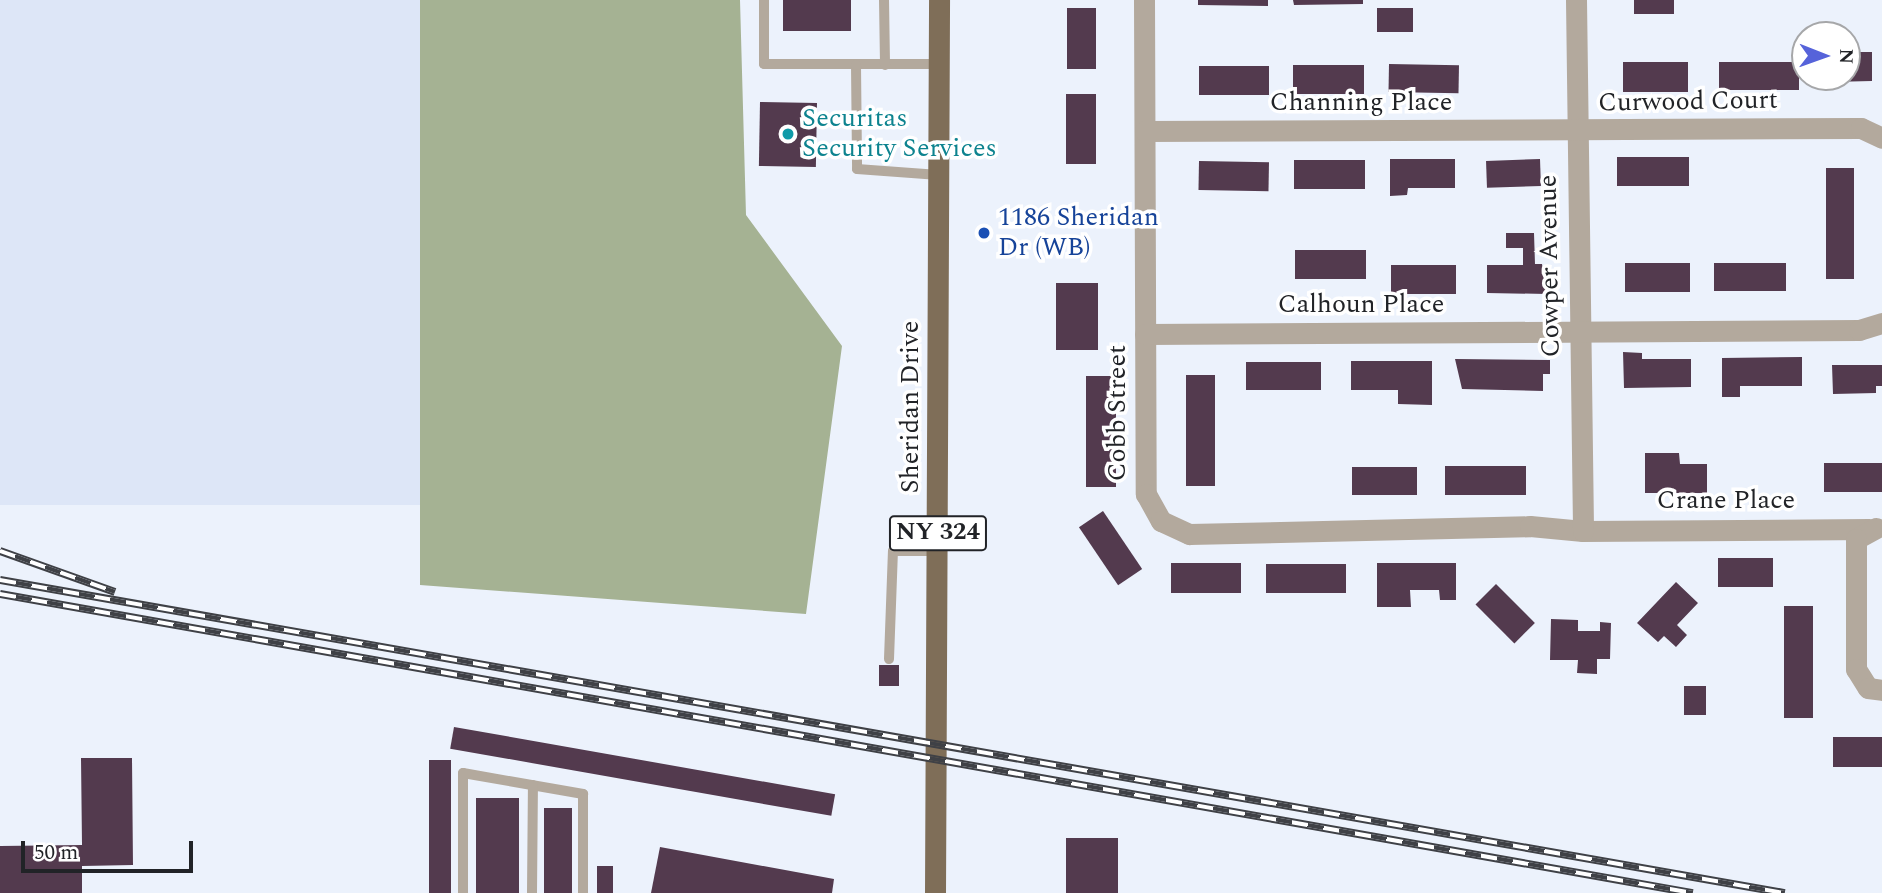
<!DOCTYPE html>
<html>
<head>
<meta charset="utf-8">
<style>
	body { margin:0 }
	#map { position:relative; width:1882px; height:893px; overflow:hidden; background:#ecf2fc; font-family:Spectral,serif }
	div>[style] { position:absolute }
	[style*='--x'] { left:calc(var(--x)*1px); top:calc(var(--y)*1px); width:calc(var(--w)*1px); rotate:calc(var(--a)*1deg) }
	.built>* { inset:0; background:#dde6f7; transform-origin:0 0 }
	.forest>* { inset:0; background:#a5b293 }
	.building>* { inset:0; background:#533a4e; transform-origin:0 0 }
	.lane>* { height:10px; margin:-5px; padding:0 5px; transform-origin:5px; border-radius:5px; background:#b3a99d }
	.street>* { height:21px; margin:-10.5px; padding:0 10.5px; transform-origin:10.5px; border-radius:10.5px; background:#b3a99d }
	.primary>* { height:21px; margin:-10.5px; padding:0 10.5px; transform-origin:10.5px; border-radius:10.5px; background:#7f6e58 }
	.rail>* { height:8px; margin-top:-4px; transform-origin:0; background:repeating-linear-gradient(90deg,#fff 0 16px,#3f4146 0 32px); box-sizing:border-box; border-block:2px solid #3f4146 }
	.dots>* { width:19px; height:19px; translate:-50% -50%; box-sizing:border-box; border:4px solid #fff; border-radius:50% }
	span { translate:-50% -50%; white-space:nowrap; text-align:center; line-height:1.15; -webkit-text-stroke:7px #fff; paint-order:stroke }
	.shield-label span { padding:2px 5px; background:#fff; border:2px solid; border-radius:5px; -webkit-text-stroke-width:0 }
	.shield-label { font-size:24px; color:#212327; font-weight:700 }
	.street-label { font-size:26px; color:#212327 }
	.culture-label { font-size:26px; color:#0d838f }
	.left { translate:0 -50%; text-align:left }
	.transit-label { font-size:26px; color:#164399 }
	.north { position:absolute; left:1791px; top:21px; width:70px; height:70px; box-sizing:border-box; background:#fff; border:2px solid #a6a7a9; border-radius:50%; rotate:91deg; font-size:19px; font-weight:700; line-height:28px; text-align:center; color:#212327 }
	.north::after { content:''; display:block; margin:auto; width:24px; height:32px; background:#5663da; clip-path:polygon(50% 0,100% 100%,50% 72%,0 100%) }
	.scale { position:absolute; left:21px; top:841px; width:172px; height:32px; box-sizing:border-box; border:4px solid #212327; border-top:0; padding-left:9px; font-size:21px; line-height:24px; white-space:nowrap; color:#212327; -webkit-text-stroke:5px #fff; paint-order:stroke }
</style>
</head>
<body>
<div id="map">
	<div class="built">
		<div style="left:0;top:0;width:420px;height:505px"></div>
	</div>
	<div class="forest">
		<div style="clip-path:polygon(420px 0,740px 0,746px 215px,842px 346px,806px 614px,420px 585px)"></div>
	</div>
	<div class="building">
		<div style="left:783px;top:0;width:68px;height:31px"></div>
		<div style="clip-path:polygon(1198px 0,1268px 0,1268px 6px,1198px 5px)"></div>
		<div style="clip-path:polygon(1293px 0,1363px 0,1363px 4px,1294px 5px)"></div>
		<div style="left:1634px;top:0;width:40px;height:14px"></div>
		<div style="left:1067px;top:8px;width:29px;height:61px"></div>
		<div style="left:1377px;top:8px;width:36px;height:24px"></div>
		<div style="clip-path:polygon(1847px 52px,1872px 52px,1872px 81px,1830px 82px,1830px 77px,1847px 77px)"></div>
		<div style="left:1623px;top:62px;width:65px;height:30px"></div>
		<div style="left:1719px;top:62px;width:80px;height:28px"></div>
		<div style="left:1389px;top:64px;width:70px;height:28px;rotate:1deg"></div>
		<div style="left:1364px;top:65px;width:29px;height:71px;rotate:90deg"></div>
		<div style="left:1269px;top:66px;width:29px;height:70px;rotate:90deg"></div>
		<div style="left:1066px;top:94px;width:30px;height:70px"></div>
		<div style="left:760px;top:102px;width:57px;height:64px;rotate:1deg"></div>
		<div style="left:1689px;top:157px;width:29px;height:72px;rotate:90deg"></div>
		<div style="clip-path:polygon(1390px 159px,1455px 159px,1455px 188px,1408px 188px,1407px 195px,1390px 196px)"></div>
		<div style="left:1540px;top:159px;width:27px;height:54px;rotate:88deg"></div>
		<div style="left:1365px;top:160px;width:29px;height:71px;rotate:90deg"></div>
		<div style="left:1199px;top:161px;width:70px;height:29px;rotate:1deg"></div>
		<div style="left:1826px;top:168px;width:28px;height:111px"></div>
		<div style="clip-path:polygon(1506px 233px,1534px 233px,1535px 264px,1542px 264px,1547px 294px,1487px 293px,1487px 265px,1523px 265px,1523px 248px,1506px 248px)"></div>
		<div style="left:1366px;top:250px;width:29px;height:71px;rotate:90deg"></div>
		<div style="left:1625px;top:263px;width:65px;height:29px"></div>
		<div style="left:1786px;top:263px;width:28px;height:72px;rotate:90deg"></div>
		<div style="left:1391px;top:265px;width:65px;height:29px"></div>
		<div style="left:1056px;top:283px;width:42px;height:67px"></div>
		<div style="clip-path:polygon(1623px 352px,1642px 353px,1642px 359px,1691px 359px,1691px 387px,1624px 388px)"></div>
		<div style="clip-path:polygon(1802px 357px,1802px 386px,1740px 386px,1740px 397px,1722px 397px,1722px 358px)"></div>
		<div style="clip-path:polygon(1455px 359px,1550px 360px,1550px 374px,1543px 374px,1543px 391px,1462px 389px)"></div>
		<div style="clip-path:polygon(1351px 361px,1432px 361px,1432px 405px,1398px 404px,1398px 390px,1351px 390px)"></div>
		<div style="left:1246px;top:362px;width:75px;height:28px"></div>
		<div style="clip-path:polygon(1832px 365px,1882px 365px,1882px 386px,1876px 386px,1876px 393px,1833px 394px)"></div>
		<div style="left:1186px;top:375px;width:29px;height:111px"></div>
		<div style="left:1086px;top:376px;width:30px;height:111px"></div>
		<div style="clip-path:polygon(1645px 453px,1679px 453px,1680px 464px,1707px 464px,1707px 493px,1645px 493px)"></div>
		<div style="left:1824px;top:463px;width:58px;height:29px"></div>
		<div style="left:1445px;top:466px;width:81px;height:29px"></div>
		<div style="left:1352px;top:467px;width:65px;height:28px"></div>
		<div style="left:1103px;top:511px;width:70px;height:29px;rotate:56deg"></div>
		<div style="left:1773px;top:558px;width:29px;height:55px;rotate:90deg"></div>
		<div style="left:1241px;top:563px;width:30px;height:70px;rotate:90deg"></div>
		<div style="clip-path:polygon(1377px 563px,1456px 563px,1456px 600px,1440px 600px,1439px 590px,1410px 590px,1411px 607px,1377px 607px)"></div>
		<div style="left:1266px;top:564px;width:80px;height:29px"></div>
		<div style="clip-path:polygon(1676px 582px,1698px 603px,1677px 625px,1687px 635px,1676px 647px,1664px 636px,1658px 642px,1637px 623px)"></div>
		<div style="left:1496px;top:584px;width:55px;height:29px;rotate:45deg"></div>
		<div style="left:1784px;top:606px;width:29px;height:112px"></div>
		<div style="clip-path:polygon(1551px 619px,1578px 620px,1578px 631px,1600px 631px,1600px 622px,1611px 623px,1610px 659px,1597px 659px,1597px 674px,1577px 673px,1578px 660px,1550px 660px)"></div>
		<div style="left:879px;top:665px;width:20px;height:21px"></div>
		<div style="left:1684px;top:686px;width:22px;height:29px"></div>
		<div style="left:454px;top:727px;width:387px;height:22px;rotate:10deg"></div>
		<div style="left:1833px;top:737px;width:49px;height:30px"></div>
		<div style="clip-path:polygon(81px 758px,132px 758px,133px 865px,82px 866px,82px 893px,0 893px,0 846px,82px 845px)"></div>
		<div style="left:429px;top:760px;width:22px;height:133px"></div>
		<div style="left:476px;top:798px;width:43px;height:95px"></div>
		<div style="left:544px;top:808px;width:28px;height:85px"></div>
		<div style="left:1066px;top:838px;width:52px;height:55px"></div>
		<div style="clip-path:polygon(660px 847px,834px 879px,832px 893px,651px 893px)"></div>
		<div style="left:597px;top:866px;width:16px;height:27px"></div>
	</div>
	<div class="lane">
		<div style="--x:764;--y:0;--w:64;--a:90"></div>
		<div style="--x:764;--y:64;--w:175;--a:0"></div>
		<div style="--x:884;--y:0;--w:65;--a:89.1"></div>
		<div style="--x:856;--y:65;--w:104;--a:89.4"></div>
		<div style="--x:857;--y:169;--w:82;--a:4.2"></div>
		<div style="--x:889;--y:659;--w:108;--a:-87.9"></div>
		<div style="--x:893;--y:551;--w:45;--a:0"></div>
		<div style="--x:463;--y:893;--w:120;--a:-90"></div>
		<div style="--x:463;--y:773;--w:122;--a:9.9"></div>
		<div style="--x:583;--y:794;--w:99;--a:90"></div>
		<div style="--x:532;--y:893;--w:108;--a:-89.5"></div>
	</div>
	<div class="street">
		<div style="--x:1144;--y:0;--w:494;--a:89.8"></div>
		<div style="--x:1146;--y:494;--w:31;--a:61"></div>
		<div style="--x:1161;--y:521;--w:31;--a:25"></div>
		<div style="--x:1189;--y:534;--w:341;--a:-1.3"></div>
		<div style="--x:1530;--y:526;--w:53;--a:5.4"></div>
		<div style="--x:1583;--y:531;--w:286;--a:-0.4"></div>
		<div style="--x:1576;--y:0;--w:531;--a:89.24"></div>
		<div style="--x:1145;--y:131;--w:716;--a:-0.24"></div>
		<div style="--x:1861;--y:128;--w:23;--a:25"></div>
		<div style="--x:1145;--y:334;--w:714;--a:-0.32"></div>
		<div style="--x:1859;--y:330;--w:24;--a:-17"></div>
		<div style="--x:1876;--y:528;--w:23;--a:151"></div>
		<div style="--x:1856;--y:539;--w:130;--a:90"></div>
		<div style="--x:1856;--y:669;--w:22;--a:58"></div>
		<div style="--x:1868;--y:688;--w:14;--a:8"></div>
	</div>
	<div class="primary">
		<div style="--x:935;--y:893;--w:893;--a:-89.74"></div>
	</div>
	<div class="rail">
		<div style="--x:0;--y:551;--w:122;--a:19.6"></div>
		<div style="--x:0;--y:580;--w:1812;--a:9.95"></div>
		<div style="--x:0;--y:594;--w:1719;--a:10.02"></div>
	</div>
	<div class="dots">
		<div style="left:788px;top:134px;background:#0f9aa8"></div>
		<div style="left:984px;top:233px;background:#1a4fb4"></div>
	</div>
	<div class="shield-label">
		<span style="left:938px;top:533px">NY 324</span>
	</div>
	<div class="street-label">
		<span style="left:1688px;top:102px;rotate:-1deg">Curwood Court</span>
		<span style="left:1361px;top:103px">Channing Place</span>
		<span style="left:1550px;top:266px;rotate:-91deg">Cowper Avenue</span>
		<span style="left:1361px;top:305px">Calhoun Place</span>
		<span style="left:911px;top:407px;rotate:-90deg">Sheridan Drive</span>
		<span style="left:1118px;top:413px;rotate:-90deg">Cobb Street</span>
		<span style="left:1726px;top:501px">Crane Place</span>
	</div>
	<div class="culture-label">
		<span class="left" style="left:802px;top:134px">Securitas<br>Security Services</span>
	</div>
	<div class="transit-label">
		<span class="left" style="left:998px;top:233px">1186 Sheridan<br>Dr (WB)</span>
	</div>
	<div class="north">N</div>
	<div class="scale">50 m</div>
</div>
</body>
</html>
